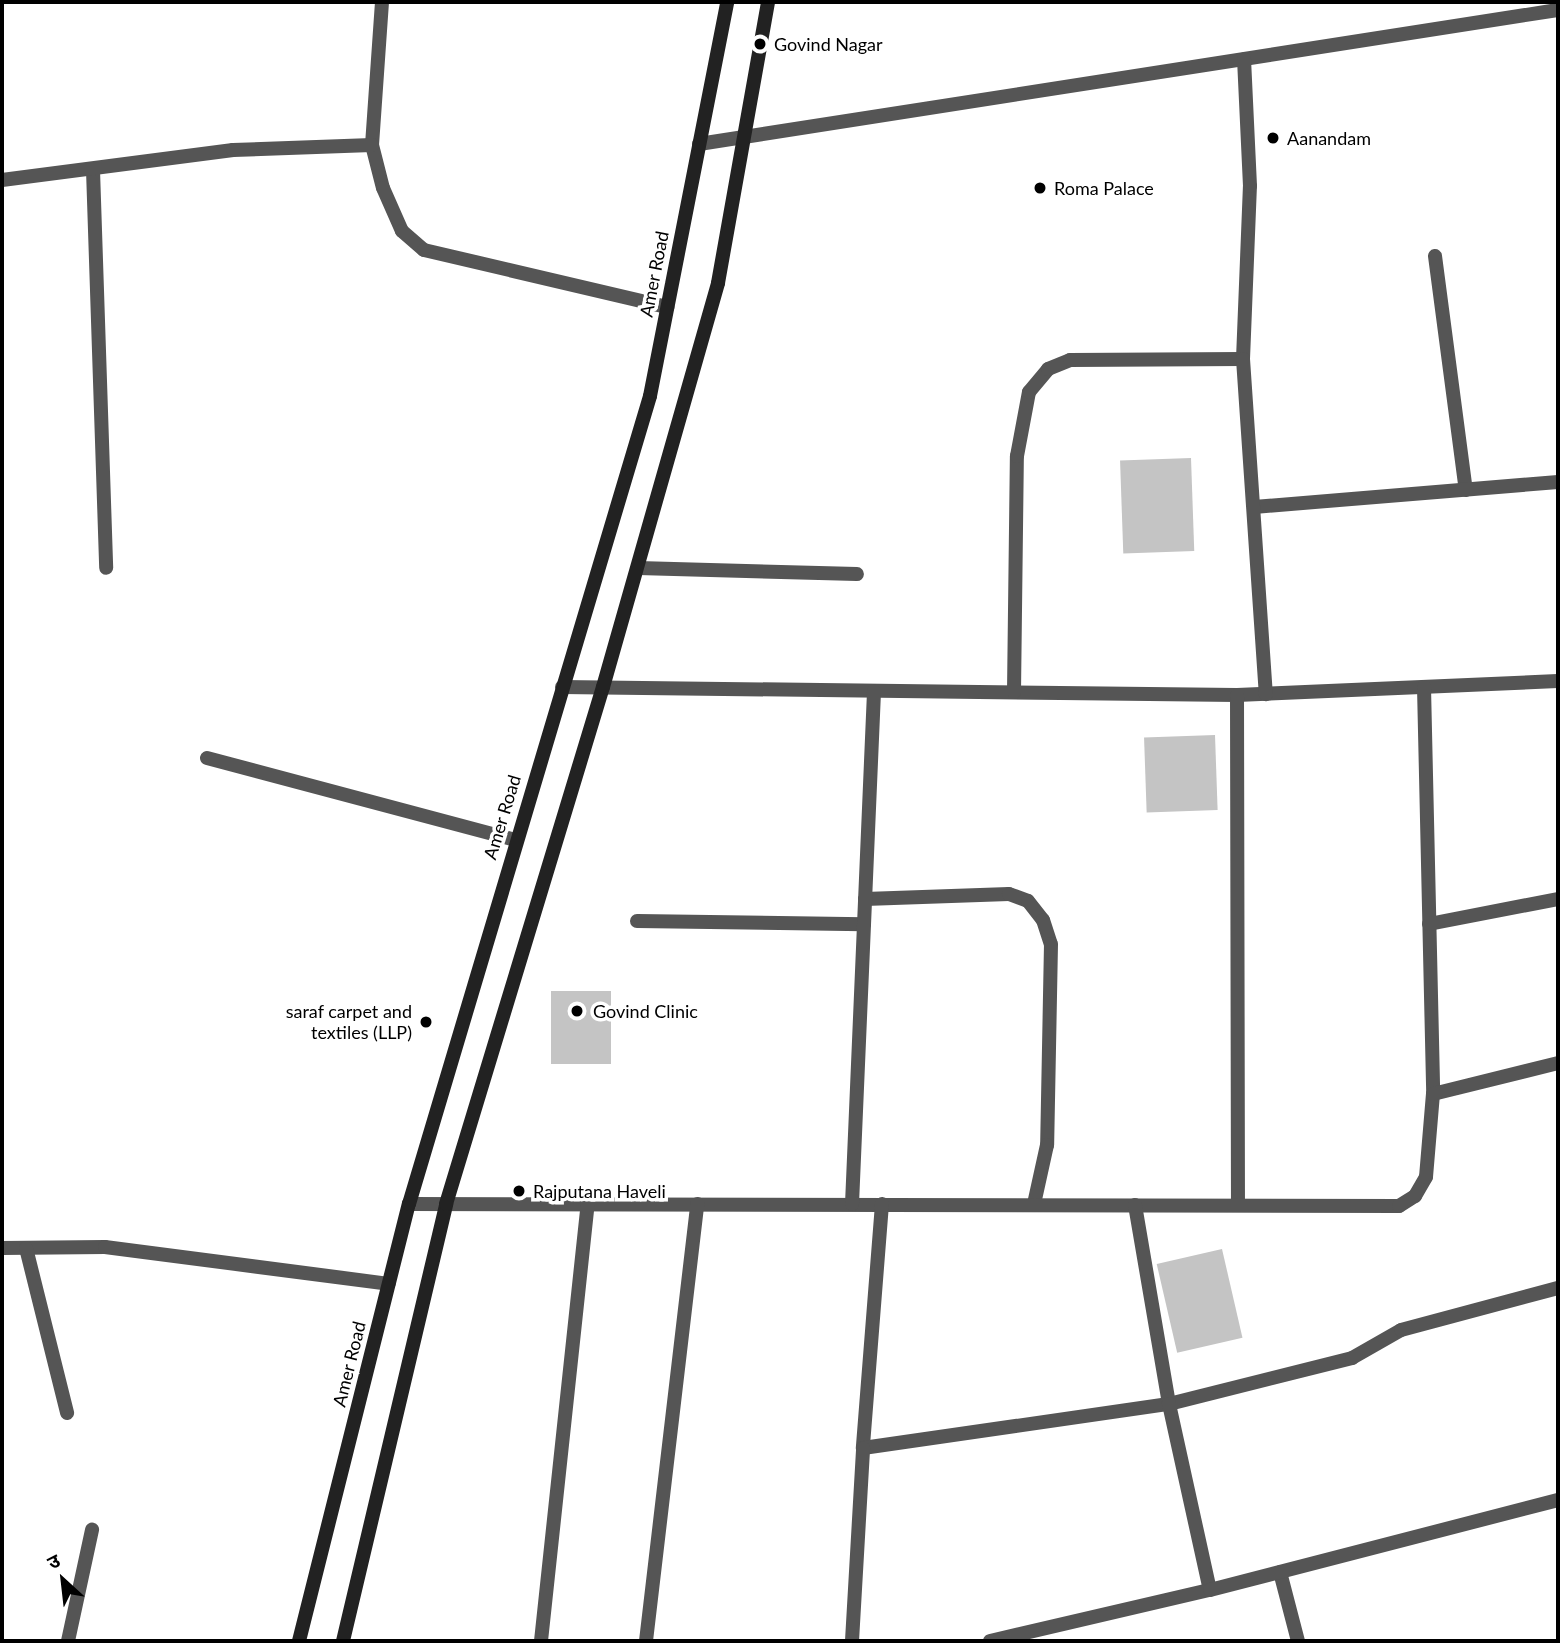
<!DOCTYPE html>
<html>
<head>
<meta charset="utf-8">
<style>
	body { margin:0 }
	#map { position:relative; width:1560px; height:1643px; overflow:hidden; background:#fff; font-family:Lato,"Noto Sans Devanagari",sans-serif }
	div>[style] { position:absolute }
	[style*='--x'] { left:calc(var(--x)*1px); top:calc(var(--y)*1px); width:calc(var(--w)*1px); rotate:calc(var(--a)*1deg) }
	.building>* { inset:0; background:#c4c4c4; transform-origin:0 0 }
	.lane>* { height:14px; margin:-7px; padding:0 7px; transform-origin:7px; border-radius:7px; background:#555 }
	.street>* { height:14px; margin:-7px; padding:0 7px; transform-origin:7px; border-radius:7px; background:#555 }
	.secondary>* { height:14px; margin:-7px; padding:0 7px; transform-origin:7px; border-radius:7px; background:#222 }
	.dots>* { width:19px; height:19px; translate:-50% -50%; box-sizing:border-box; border:4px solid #fff; border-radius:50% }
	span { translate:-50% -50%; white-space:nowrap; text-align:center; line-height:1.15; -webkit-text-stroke:7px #fff; paint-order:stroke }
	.poi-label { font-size:18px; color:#000 }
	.left { translate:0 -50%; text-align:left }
	.right { translate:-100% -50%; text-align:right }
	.street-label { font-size:18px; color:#000 }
	.frame { position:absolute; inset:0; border:4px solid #000; pointer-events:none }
	.north { position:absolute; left:28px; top:1545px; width:70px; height:70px; -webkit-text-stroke:5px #fff; paint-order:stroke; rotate:333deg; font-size:19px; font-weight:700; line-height:28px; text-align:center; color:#000 }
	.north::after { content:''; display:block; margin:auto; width:24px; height:32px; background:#000; clip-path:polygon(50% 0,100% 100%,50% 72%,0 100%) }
</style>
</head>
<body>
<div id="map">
	<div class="building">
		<div style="left:1191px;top:458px;width:93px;height:71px;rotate:88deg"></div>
		<div style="left:1215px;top:735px;width:75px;height:71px;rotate:88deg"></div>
		<div style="left:551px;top:991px;width:60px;height:73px"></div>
		<div style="left:1222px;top:1249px;width:91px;height:67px;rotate:77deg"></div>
	</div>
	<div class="lane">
		<div style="--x:207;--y:758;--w:319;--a:14.9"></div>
	</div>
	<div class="street">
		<div style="--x:382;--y:2;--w:143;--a:94"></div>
		<div style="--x:372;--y:145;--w:44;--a:75.7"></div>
		<div style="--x:383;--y:188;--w:47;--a:66.2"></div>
		<div style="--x:402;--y:231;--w:29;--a:41"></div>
		<div style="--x:424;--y:250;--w:250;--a:13.2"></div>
		<div style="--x:699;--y:144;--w:869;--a:-8.87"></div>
		<div style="--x:93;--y:170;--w:398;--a:88.1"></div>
		<div style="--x:2;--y:180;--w:233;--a:-7.4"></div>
		<div style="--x:233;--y:150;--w:139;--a:-2.1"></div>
		<div style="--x:1435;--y:256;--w:236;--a:82.5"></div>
		<div style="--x:1243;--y:359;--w:173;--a:-87.7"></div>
		<div style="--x:1250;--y:186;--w:127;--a:-92.7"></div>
		<div style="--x:1254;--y:507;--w:305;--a:-4.7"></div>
		<div style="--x:638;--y:568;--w:219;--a:1.6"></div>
		<div style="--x:562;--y:687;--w:675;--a:0.68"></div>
		<div style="--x:1237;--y:695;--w:321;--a:-2.5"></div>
		<div style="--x:1424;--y:687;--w:407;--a:88.7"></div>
		<div style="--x:1014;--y:692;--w:236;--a:-89.3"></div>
		<div style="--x:1017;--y:456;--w:65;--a:-79.4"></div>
		<div style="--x:1029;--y:392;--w:30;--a:-50"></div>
		<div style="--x:1048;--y:369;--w:24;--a:-22"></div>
		<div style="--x:1070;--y:360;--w:173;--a:-0.3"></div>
		<div style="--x:1243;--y:359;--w:336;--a:86.1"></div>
		<div style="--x:1237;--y:695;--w:510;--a:89.89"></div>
		<div style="--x:865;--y:899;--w:144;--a:-2"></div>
		<div style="--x:1009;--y:894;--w:20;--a:20"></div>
		<div style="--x:1028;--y:901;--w:24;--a:52"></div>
		<div style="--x:1043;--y:920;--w:25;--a:72"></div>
		<div style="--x:1051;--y:944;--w:201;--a:91.1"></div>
		<div style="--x:1047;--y:1145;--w:60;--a:102.4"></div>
		<div style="--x:637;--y:921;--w:227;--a:0.8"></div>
		<div style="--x:1429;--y:924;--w:131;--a:-11"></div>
		<div style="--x:409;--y:1204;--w:990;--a:0.12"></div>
		<div style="--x:1399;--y:1206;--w:19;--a:-32"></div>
		<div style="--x:1415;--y:1196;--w:22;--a:-60"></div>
		<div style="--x:1426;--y:1177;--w:83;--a:-85.2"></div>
		<div style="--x:1433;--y:1094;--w:129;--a:-13.9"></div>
		<div style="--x:852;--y:1204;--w:513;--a:-87.54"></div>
		<div style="--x:882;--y:1204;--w:245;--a:94.5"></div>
		<div style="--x:863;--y:1448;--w:309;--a:-8.2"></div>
		<div style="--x:1169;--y:1404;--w:189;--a:-14.1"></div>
		<div style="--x:1352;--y:1358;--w:56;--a:-29.7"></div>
		<div style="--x:1401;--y:1330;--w:163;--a:-15"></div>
		<div style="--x:1135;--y:1205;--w:202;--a:80.3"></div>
		<div style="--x:1169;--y:1404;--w:190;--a:77.6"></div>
		<div style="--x:2;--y:1248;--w:103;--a:-0.6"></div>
		<div style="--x:105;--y:1247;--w:286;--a:7.4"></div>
		<div style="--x:26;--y:1248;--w:170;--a:76"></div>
		<div style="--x:1280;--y:1572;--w:71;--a:75.4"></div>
		<div style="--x:68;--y:1641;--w:114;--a:-77.8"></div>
		<div style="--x:541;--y:1641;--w:440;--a:-83.9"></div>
		<div style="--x:646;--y:1641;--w:440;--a:-83.3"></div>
		<div style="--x:852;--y:1641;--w:193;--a:-86.7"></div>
		<div style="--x:990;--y:1641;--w:226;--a:-13.1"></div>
		<div style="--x:1210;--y:1590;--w:359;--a:-14.5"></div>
	</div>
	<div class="secondary">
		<div style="--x:299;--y:1641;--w:451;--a:-75.9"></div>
		<div style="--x:409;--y:1204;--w:843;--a:-73.39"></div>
		<div style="--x:650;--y:396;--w:401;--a:-78.9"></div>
		<div style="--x:343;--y:1641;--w:449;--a:-76.7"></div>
		<div style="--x:446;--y:1204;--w:540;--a:-73.11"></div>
		<div style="--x:603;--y:687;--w:420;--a:-74.1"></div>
		<div style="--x:718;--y:283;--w:285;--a:-79.9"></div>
	</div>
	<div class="dots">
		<div style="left:760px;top:44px;background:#000"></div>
		<div style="left:1273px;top:138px;background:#000"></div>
		<div style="left:1040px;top:188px;background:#000"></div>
		<div style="left:577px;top:1011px;background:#000"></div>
		<div style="left:426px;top:1022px;background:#000"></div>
		<div style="left:519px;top:1191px;background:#000"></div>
	</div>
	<div class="poi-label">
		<span class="left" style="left:774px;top:44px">Govind Nagar</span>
		<span class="left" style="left:1287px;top:138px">Aanandam</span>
		<span class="left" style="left:1054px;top:188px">Roma Palace</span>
		<span class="left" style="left:593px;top:1011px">Govind Clinic</span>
		<span class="right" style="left:412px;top:1022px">saraf carpet and<br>textiles (LLP)</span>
		<span class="left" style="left:533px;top:1191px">Rajputana Haveli</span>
	</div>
	<div class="street-label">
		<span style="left:654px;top:274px;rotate:-79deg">Amer Road</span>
		<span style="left:502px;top:817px;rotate:-73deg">Amer Road</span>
		<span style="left:349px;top:1364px;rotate:-76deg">Amer Road</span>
	</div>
	<div class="frame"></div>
	<div class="north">उ</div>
</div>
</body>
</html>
